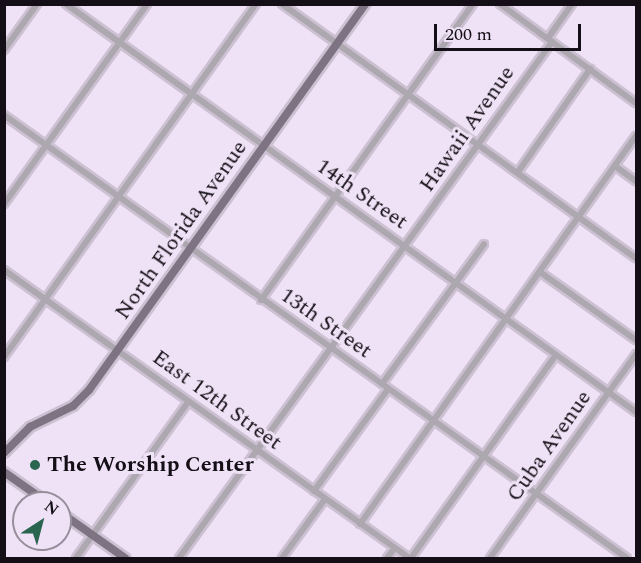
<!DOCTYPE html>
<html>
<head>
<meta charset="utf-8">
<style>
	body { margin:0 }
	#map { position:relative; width:641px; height:563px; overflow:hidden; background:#efe2f6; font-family:Spectral,serif }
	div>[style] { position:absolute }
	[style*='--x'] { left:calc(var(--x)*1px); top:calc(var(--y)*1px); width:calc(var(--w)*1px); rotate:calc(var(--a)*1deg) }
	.roads { filter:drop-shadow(2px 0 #ccc0d2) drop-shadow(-2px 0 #ccc0d2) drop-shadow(0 2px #ccc0d2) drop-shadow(0 -2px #ccc0d2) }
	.minor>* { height:6px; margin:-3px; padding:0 3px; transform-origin:3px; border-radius:3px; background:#ada8b0 }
	.major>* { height:8px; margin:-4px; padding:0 4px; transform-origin:4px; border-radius:4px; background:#7d7382 }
	.dots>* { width:16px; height:16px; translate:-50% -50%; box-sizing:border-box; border:3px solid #efe2f6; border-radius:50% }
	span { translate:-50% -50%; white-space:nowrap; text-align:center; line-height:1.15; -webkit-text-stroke:6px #efe2f6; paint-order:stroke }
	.street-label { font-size:22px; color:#140f16 }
	.poi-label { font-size:22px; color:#140f16; font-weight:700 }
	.left { translate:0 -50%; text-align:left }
	.frame { position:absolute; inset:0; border:6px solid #140f16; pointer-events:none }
	.north { position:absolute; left:12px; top:491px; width:60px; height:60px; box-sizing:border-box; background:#efe2f6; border:2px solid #978e9c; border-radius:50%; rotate:36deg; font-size:16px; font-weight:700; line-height:24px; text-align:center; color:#140f16 }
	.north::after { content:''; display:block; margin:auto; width:21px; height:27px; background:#29654f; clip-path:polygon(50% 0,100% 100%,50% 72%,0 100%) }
	.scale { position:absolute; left:434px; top:24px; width:147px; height:27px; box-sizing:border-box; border:3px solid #140f16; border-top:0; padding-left:8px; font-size:18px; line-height:21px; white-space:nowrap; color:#140f16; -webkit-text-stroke:4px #efe2f6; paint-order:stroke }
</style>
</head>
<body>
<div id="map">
	<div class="roads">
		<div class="minor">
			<div style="--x:66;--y:4;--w:701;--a:35.59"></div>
			<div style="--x:282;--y:4;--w:436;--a:35.7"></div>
			<div style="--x:500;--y:4;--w:168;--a:36.1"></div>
			<div style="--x:548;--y:38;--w:42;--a:-54.8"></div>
			<div style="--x:4;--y:50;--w:57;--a:-54.3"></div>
			<div style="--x:4;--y:115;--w:764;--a:35.42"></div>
			<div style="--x:615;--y:166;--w:26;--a:36"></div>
			<div style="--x:518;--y:172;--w:126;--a:-55"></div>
			<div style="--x:4;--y:204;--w:246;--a:-54.4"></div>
			<div style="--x:4;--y:270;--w:497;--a:35.4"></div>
			<div style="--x:540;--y:272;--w:118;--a:35.3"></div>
			<div style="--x:261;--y:300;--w:364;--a:-54.4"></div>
			<div style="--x:4;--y:357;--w:434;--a:-54.5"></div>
			<div style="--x:382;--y:384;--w:173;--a:-53.9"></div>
			<div style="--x:314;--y:491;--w:126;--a:-54"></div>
			<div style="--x:360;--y:524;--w:476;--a:-54.6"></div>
			<div style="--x:76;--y:558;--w:192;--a:-54.3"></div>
			<div style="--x:179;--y:558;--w:637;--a:-54.14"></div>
			<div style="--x:282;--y:558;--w:73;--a:-53.9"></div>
			<div style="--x:387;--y:558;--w:11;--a:-52"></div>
			<div style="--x:411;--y:558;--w:249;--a:-54.5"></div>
			<div style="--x:490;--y:558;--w:251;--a:-54.4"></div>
		</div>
		<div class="major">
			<div style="--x:4;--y:453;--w:37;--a:-45"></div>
			<div style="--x:30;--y:427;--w:48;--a:-26"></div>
			<div style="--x:73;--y:406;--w:23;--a:-45"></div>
			<div style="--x:89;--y:390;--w:475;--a:-54.4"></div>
			<div style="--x:4;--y:472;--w:54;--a:35.2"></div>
			<div style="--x:60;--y:512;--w:80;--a:35.3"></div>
		</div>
	</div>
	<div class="dots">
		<div style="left:35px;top:465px;background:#29654f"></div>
	</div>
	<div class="street-label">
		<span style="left:467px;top:129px;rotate:-55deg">Hawaii Avenue</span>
		<span style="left:362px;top:194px;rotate:35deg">14th Street</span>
		<span style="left:181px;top:230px;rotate:-55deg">North Florida Avenue</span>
		<span style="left:326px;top:323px;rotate:35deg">13th Street</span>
		<span style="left:217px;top:400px;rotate:36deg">East 12th Street</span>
		<span style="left:549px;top:446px;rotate:-55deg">Cuba Avenue</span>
	</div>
	<div class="poi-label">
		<span class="left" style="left:47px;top:465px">The Worship Center</span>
	</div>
	<div class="frame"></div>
	<div class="north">N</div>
	<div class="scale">200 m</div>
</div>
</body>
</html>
